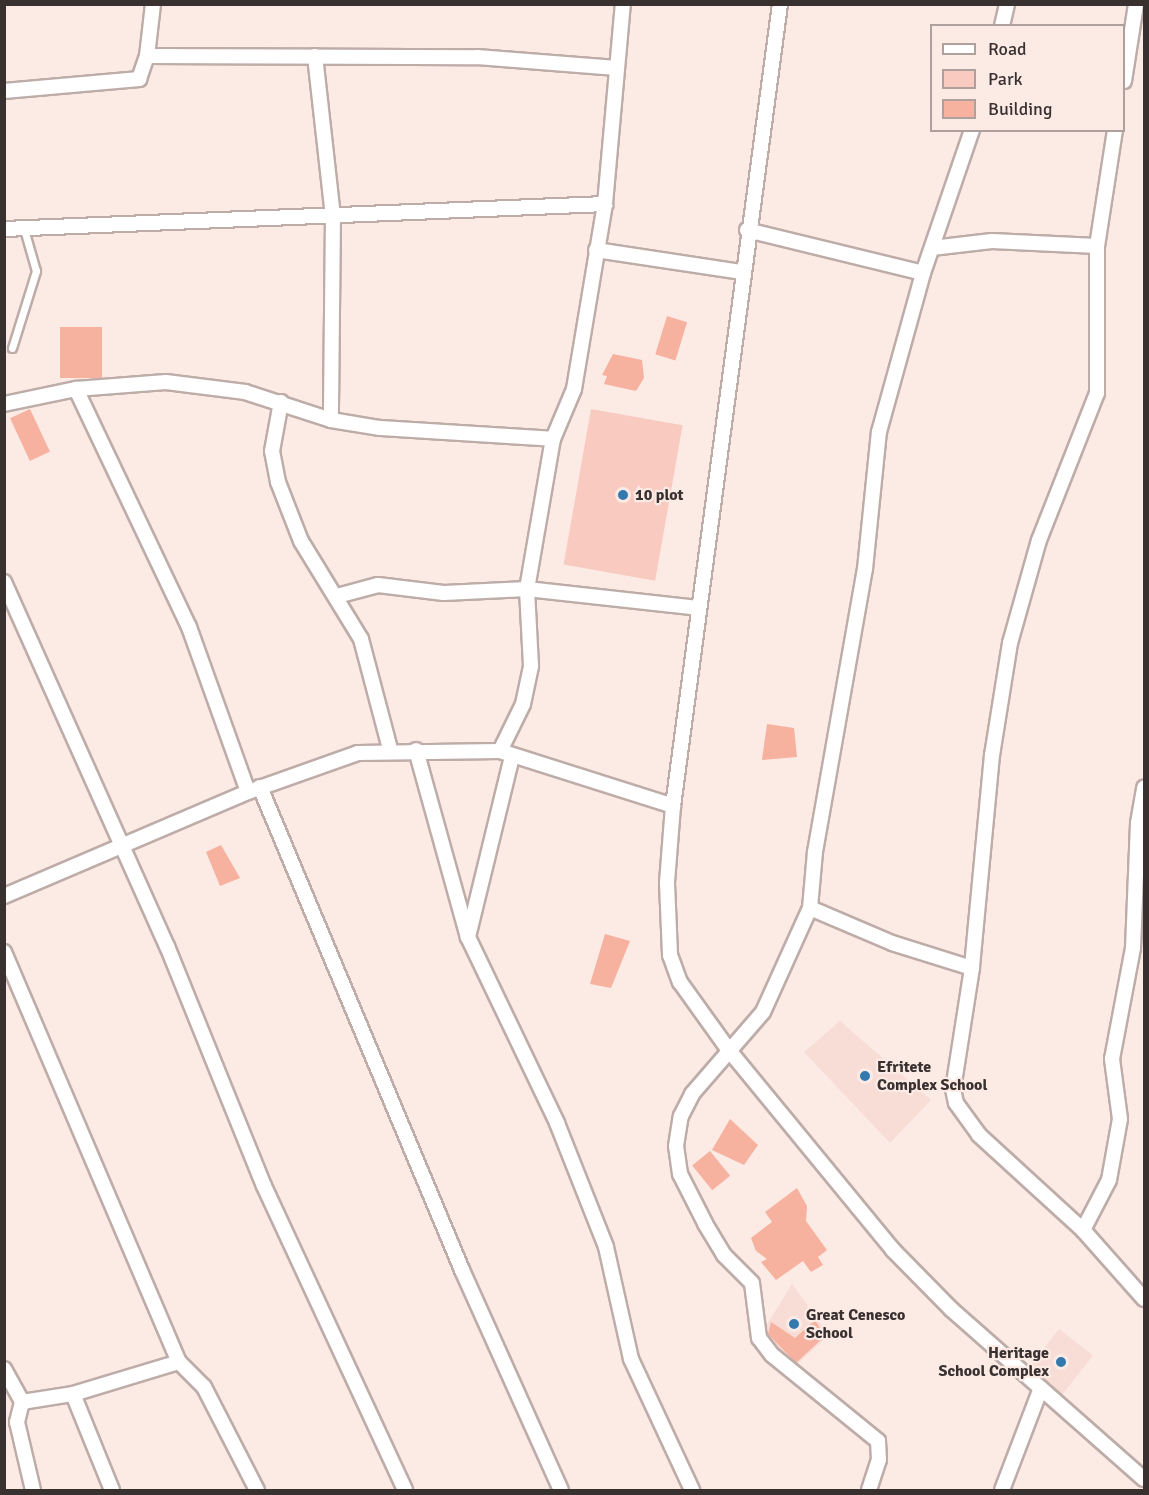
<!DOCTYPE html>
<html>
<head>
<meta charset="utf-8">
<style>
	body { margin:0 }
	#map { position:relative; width:1149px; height:1495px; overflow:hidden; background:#fceae5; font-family:Signika,sans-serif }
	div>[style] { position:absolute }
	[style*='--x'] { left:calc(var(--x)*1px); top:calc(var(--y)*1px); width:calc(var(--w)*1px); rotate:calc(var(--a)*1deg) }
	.built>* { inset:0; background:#f7ddd6; transform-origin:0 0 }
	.green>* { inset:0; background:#f9cbc0; transform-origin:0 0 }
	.building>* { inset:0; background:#f7b19f; transform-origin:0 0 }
	.roads { filter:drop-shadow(2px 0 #bdaca8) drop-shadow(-2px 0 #bdaca8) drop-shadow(0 2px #bdaca8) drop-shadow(0 -2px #bdaca8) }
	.lane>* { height:7px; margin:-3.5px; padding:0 3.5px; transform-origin:3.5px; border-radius:3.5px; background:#fff }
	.street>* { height:14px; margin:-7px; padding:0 7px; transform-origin:7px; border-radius:7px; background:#fff }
	.dots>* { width:16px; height:16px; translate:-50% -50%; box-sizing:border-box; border:3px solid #fceae5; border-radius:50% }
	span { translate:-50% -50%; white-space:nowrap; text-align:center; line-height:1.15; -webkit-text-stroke:4.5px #fceae5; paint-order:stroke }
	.poi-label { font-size:16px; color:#38312f; font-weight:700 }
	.left { translate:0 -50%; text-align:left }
	.right { translate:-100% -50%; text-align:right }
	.frame { position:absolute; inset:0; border:6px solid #38312f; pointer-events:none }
	.legend { position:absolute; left:930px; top:24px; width:195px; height:108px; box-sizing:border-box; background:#fceae5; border:2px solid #aea09c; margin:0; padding:8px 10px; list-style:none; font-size:18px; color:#38312f }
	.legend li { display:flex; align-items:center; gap:12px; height:30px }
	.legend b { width:30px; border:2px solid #aea09c }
</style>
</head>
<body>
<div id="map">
	<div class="built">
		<div style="clip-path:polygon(840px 1021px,931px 1100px,890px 1143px,804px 1052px)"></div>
		<div style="clip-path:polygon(792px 1284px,829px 1335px,793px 1368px,760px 1336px)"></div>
		<div style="left:1059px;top:1329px;width:43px;height:50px;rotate:38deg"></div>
	</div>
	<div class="green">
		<div style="left:591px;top:409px;width:93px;height:158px;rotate:10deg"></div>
	</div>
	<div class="building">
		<div style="left:667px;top:316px;width:21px;height:40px;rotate:17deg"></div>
		<div style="left:102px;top:327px;width:51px;height:42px;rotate:90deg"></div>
		<div style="clip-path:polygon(613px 354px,642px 360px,644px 378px,636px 391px,604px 384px,607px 376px,602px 375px)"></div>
		<div style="left:30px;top:409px;width:47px;height:22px;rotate:65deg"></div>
		<div style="clip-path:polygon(767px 724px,794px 728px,797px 757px,762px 760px)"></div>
		<div style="clip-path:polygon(221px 845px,240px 878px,220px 886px,206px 852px)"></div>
		<div style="clip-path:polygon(605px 934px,630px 941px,611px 988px,590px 984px)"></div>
		<div style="clip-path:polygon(730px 1119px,758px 1145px,744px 1165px,712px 1150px)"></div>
		<div style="left:710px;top:1151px;width:32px;height:23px;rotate:51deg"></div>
		<div style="clip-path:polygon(797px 1188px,807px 1206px,806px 1221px,827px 1250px,818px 1257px,823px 1265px,811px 1272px,803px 1261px,776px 1280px,761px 1262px,767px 1259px,756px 1251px,751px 1238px,772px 1222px,765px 1212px)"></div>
		<div style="clip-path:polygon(815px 1320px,825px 1336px,796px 1363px,768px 1334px,771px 1322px,795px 1338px)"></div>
	</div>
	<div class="roads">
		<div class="lane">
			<div style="--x:12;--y:348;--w:81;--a:-72.7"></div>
			<div style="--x:36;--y:271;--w:44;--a:-105.9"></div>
		</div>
		<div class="street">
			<div style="--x:780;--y:4;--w:809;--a:97.6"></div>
			<div style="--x:673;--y:806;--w:77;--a:94.5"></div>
			<div style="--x:667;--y:883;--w:72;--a:87.6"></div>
			<div style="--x:670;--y:955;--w:29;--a:70"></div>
			<div style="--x:680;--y:982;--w:82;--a:54.4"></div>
			<div style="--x:728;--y:1049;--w:260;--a:50.6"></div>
			<div style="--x:893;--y:1250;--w:83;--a:45.5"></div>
			<div style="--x:951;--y:1309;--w:257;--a:41.4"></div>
			<div style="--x:1002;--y:26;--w:23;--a:-77"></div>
			<div style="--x:147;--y:56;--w:330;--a:0.2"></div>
			<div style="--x:477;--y:57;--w:140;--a:4.5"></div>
			<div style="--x:315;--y:56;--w:161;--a:83.6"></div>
			<div style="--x:333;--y:216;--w:204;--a:90.6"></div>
			<div style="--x:1124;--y:81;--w:78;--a:-81.1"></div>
			<div style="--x:4;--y:91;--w:136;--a:-5.1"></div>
			<div style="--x:139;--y:79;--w:24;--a:-71"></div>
			<div style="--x:147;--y:56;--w:52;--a:-83.4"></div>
			<div style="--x:1115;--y:130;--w:117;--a:98.8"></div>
			<div style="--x:1097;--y:246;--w:147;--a:90"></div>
			<div style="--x:1097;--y:393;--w:158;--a:111.5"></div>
			<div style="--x:1039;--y:540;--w:107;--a:105.7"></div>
			<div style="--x:1010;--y:643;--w:113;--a:99.1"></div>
			<div style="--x:992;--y:755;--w:214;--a:95.4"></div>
			<div style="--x:972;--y:968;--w:122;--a:98.9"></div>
			<div style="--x:953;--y:1089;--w:14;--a:78"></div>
			<div style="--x:956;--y:1103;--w:39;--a:54"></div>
			<div style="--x:979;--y:1135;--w:141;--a:42.4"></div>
			<div style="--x:1083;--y:1230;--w:92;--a:48.5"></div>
			<div style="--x:4;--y:229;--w:602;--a:-2.38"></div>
			<div style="--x:747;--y:230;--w:181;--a:13.7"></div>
			<div style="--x:932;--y:248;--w:60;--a:-6.7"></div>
			<div style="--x:992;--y:241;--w:105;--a:2.7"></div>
			<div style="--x:596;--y:250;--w:148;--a:8.6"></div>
			<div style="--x:76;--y:389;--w:263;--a:64.6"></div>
			<div style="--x:189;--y:627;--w:175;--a:70.3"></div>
			<div style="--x:281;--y:402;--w:50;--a:100.4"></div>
			<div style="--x:272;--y:451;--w:32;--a:79"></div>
			<div style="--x:278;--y:482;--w:63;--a:68.7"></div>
			<div style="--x:301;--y:541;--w:115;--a:58.5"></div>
			<div style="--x:361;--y:639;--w:114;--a:75.2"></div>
			<div style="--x:4;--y:404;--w:74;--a:-11.8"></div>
			<div style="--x:76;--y:389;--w:90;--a:-4.4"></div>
			<div style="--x:166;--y:382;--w:80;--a:7.2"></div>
			<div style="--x:245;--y:392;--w:90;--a:18"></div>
			<div style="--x:331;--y:420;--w:50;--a:9.3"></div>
			<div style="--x:380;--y:428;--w:173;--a:3.6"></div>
			<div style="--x:4;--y:582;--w:399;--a:65.9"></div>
			<div style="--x:167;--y:946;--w:259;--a:68"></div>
			<div style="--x:264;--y:1186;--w:335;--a:65.1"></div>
			<div style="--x:337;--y:596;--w:42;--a:-15"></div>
			<div style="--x:378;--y:585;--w:66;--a:6.9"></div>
			<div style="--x:444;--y:593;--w:83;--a:-2.8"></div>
			<div style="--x:527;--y:589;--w:172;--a:6.3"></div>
			<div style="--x:416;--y:750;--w:194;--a:74.5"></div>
			<div style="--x:468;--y:937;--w:206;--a:64.4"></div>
			<div style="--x:557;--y:1123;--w:133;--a:68.4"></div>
			<div style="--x:606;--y:1247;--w:115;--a:77.4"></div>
			<div style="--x:631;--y:1359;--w:145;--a:65"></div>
			<div style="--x:500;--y:751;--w:52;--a:-63.9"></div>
			<div style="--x:523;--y:704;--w:39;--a:-78"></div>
			<div style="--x:531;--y:666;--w:77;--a:-93"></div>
			<div style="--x:527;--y:589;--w:152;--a:-80.2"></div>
			<div style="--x:553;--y:439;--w:54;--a:-67.2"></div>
			<div style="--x:574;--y:389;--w:188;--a:-80.5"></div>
			<div style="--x:605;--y:204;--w:201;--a:-84.9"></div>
			<div style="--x:260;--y:787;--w:524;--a:67.3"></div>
			<div style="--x:462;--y:1270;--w:241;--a:65.8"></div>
			<div style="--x:4;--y:896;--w:265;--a:-23.1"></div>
			<div style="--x:248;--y:792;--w:117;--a:-19.5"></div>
			<div style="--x:358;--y:753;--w:142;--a:-0.8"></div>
			<div style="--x:500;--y:751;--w:182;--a:17.6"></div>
			<div style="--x:810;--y:908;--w:89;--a:23.1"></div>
			<div style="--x:892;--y:943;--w:84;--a:17.4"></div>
			<div style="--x:468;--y:937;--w:186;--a:-76.3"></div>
			<div style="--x:4;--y:952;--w:446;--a:66.9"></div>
			<div style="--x:179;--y:1362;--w:35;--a:45"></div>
			<div style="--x:204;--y:1387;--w:116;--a:62.8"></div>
			<div style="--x:1083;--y:1230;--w:56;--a:-62.5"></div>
			<div style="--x:1109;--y:1180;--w:62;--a:-79.8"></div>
			<div style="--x:1120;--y:1119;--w:61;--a:-97.6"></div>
			<div style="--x:1112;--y:1059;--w:113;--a:-79.3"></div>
			<div style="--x:1133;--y:948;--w:125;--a:-87.7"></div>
			<div style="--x:1138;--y:823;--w:36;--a:-80"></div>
			<div style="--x:4;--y:1369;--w:38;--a:61"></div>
			<div style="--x:22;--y:1402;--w:21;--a:104"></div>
			<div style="--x:17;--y:1422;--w:70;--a:76.8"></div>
			<div style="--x:73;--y:1394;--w:104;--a:67.9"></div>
			<div style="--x:22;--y:1402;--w:52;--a:-8.9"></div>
			<div style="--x:73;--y:1394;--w:111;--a:-16.8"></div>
			<div style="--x:869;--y:1490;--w:32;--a:-72"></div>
			<div style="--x:879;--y:1460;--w:19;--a:-93"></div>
			<div style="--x:878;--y:1441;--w:136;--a:-140.9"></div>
			<div style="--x:772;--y:1355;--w:21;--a:-127"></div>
			<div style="--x:759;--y:1338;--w:55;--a:-97.3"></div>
			<div style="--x:752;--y:1283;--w:40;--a:-135"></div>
			<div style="--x:724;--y:1255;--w:37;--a:-121"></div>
			<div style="--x:705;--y:1223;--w:55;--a:-117"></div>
			<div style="--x:680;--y:1174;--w:28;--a:-98"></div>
			<div style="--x:676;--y:1146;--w:30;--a:-81"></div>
			<div style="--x:681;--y:1116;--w:25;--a:-63"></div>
			<div style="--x:692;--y:1094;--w:108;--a:-49.1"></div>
			<div style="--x:763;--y:1012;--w:114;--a:-65.7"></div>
			<div style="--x:810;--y:908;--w:56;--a:-84.9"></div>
			<div style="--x:815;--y:852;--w:287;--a:-80"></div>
			<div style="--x:865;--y:569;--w:138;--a:-84.2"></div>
			<div style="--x:879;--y:432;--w:165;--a:-74.5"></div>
			<div style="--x:923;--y:273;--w:151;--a:-71.1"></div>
			<div style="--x:1002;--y:1490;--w:109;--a:-69.1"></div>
		</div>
	</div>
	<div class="dots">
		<div style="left:623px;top:495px;background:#3479ae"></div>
		<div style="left:865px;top:1076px;background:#3479ae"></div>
		<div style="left:794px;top:1324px;background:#3479ae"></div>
		<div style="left:1061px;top:1362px;background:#3479ae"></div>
	</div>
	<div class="poi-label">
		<span class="left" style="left:635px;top:495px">10 plot</span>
		<span class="left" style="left:877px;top:1076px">Efritete<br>Complex School</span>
		<span class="left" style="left:806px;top:1324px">Great Cenesco<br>School</span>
		<span class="right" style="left:1049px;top:1362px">Heritage<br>School Complex</span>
	</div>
	<div class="frame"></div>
	<ul class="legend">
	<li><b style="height:8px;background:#fff"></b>Road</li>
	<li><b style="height:16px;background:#f9cbc0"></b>Park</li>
	<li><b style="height:16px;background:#f7b19f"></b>Building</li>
	</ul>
</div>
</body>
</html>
